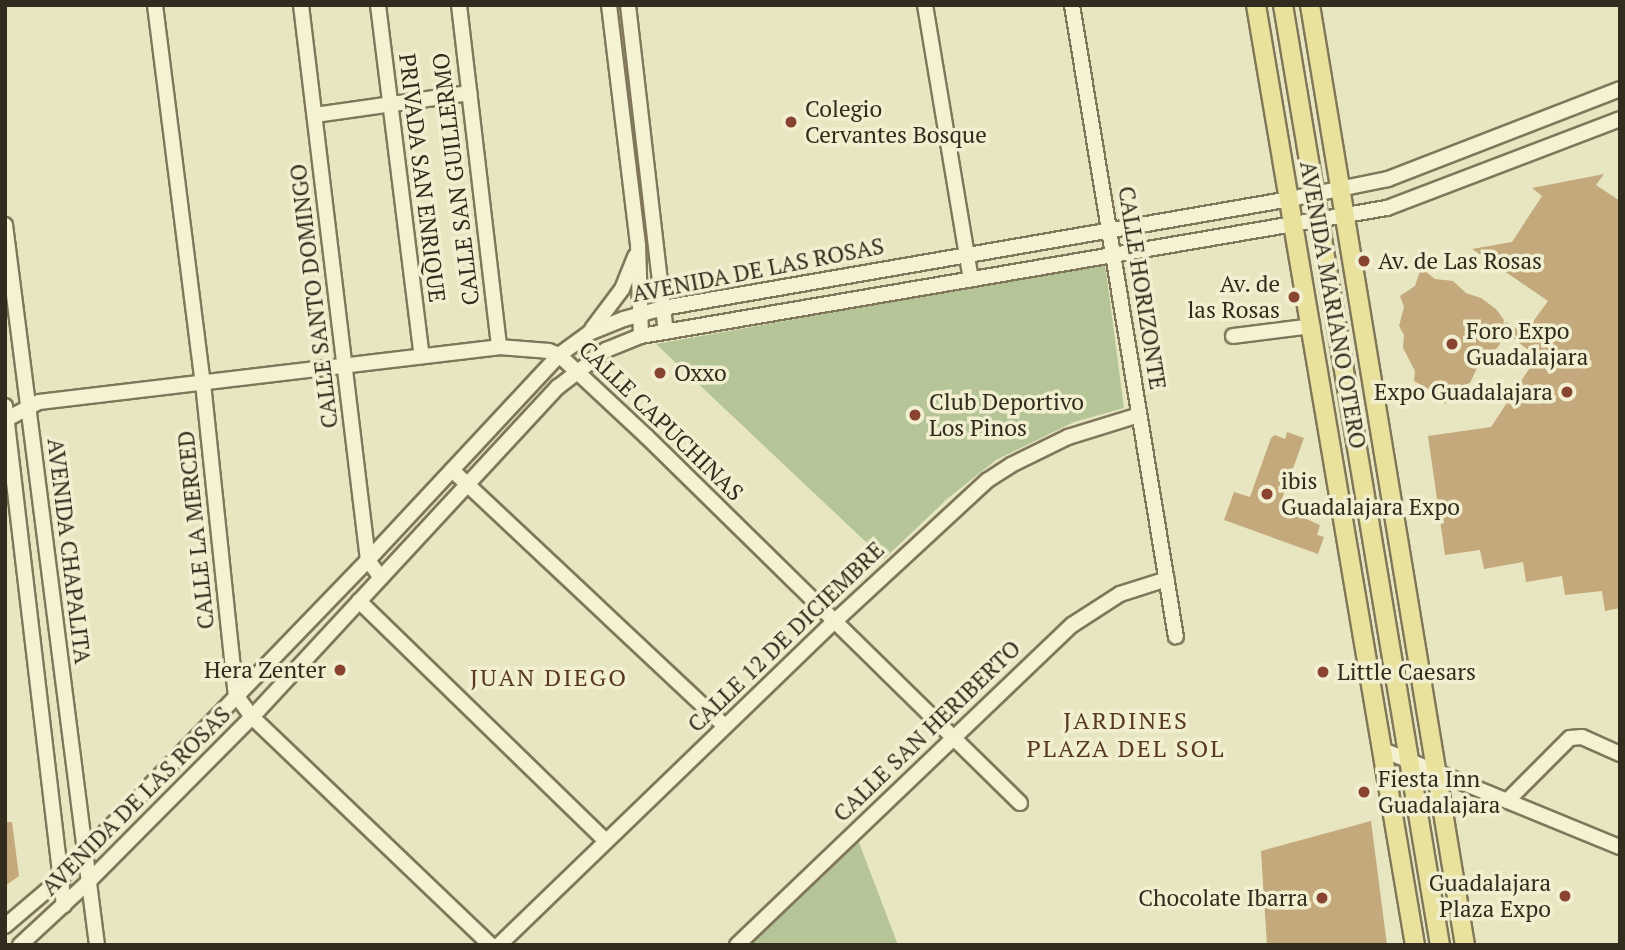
<!DOCTYPE html>
<html>
<head>
<meta charset="utf-8">
<style>
	body { margin:0 }
	#map { position:relative; width:1625px; height:950px; overflow:hidden; background:#e8e6c1; font-family:"PT Serif",serif }
	div>[style] { position:absolute }
	[style*='--x'] { left:calc(var(--x)*1px); top:calc(var(--y)*1px); width:calc(var(--w)*1px); rotate:calc(var(--a)*1deg) }
	.green>* { inset:0; background:#b5c597 }
	.building>* { inset:0; background:#c3a97b }
	.roads { filter:drop-shadow(2px 0 #80775b) drop-shadow(-2px 0 #80775b) drop-shadow(0 2px #80775b) drop-shadow(0 -2px #80775b) }
	.minor>* { height:14px; margin:-7px; padding:0 7px; transform-origin:7px; border-radius:7px; background:#f4f2d3 }
	.major>* { height:18px; margin:-9px; padding:0 9px; transform-origin:9px; border-radius:9px; background:#e9e29c }
	.dots>* { width:19px; height:19px; translate:-50% -50%; box-sizing:border-box; border:4px solid #f1efd0; border-radius:50% }
	span { translate:-50% -50%; white-space:nowrap; text-align:center; line-height:1.15; -webkit-text-stroke:7px #f1efd0; paint-order:stroke }
	.poi-label { font-size:23px; color:#312c1d }
	.left { translate:0 -50%; text-align:left }
	.right { translate:-100% -50%; text-align:right }
	.street-label { font-size:23px; color:#312c1d }
	.neighbourhood-label { font-size:24px; color:#593a21; letter-spacing:2px }
	.frame { position:absolute; inset:0; border:7px solid #312c1d; pointer-events:none }
</style>
</head>
<body>
<div id="map">
	<div class="green">
		<div style="clip-path:polygon(1105px 264px,1124px 408px,1074px 422px,996px 460px,947px 499px,884px 559px,656px 344px)"></div>
		<div style="clip-path:polygon(858px 840px,898px 945px,749px 945px)"></div>
	</div>
	<div class="building">
		<div style="clip-path:polygon(1604px 174px,1596px 185px,1620px 201px,1620px 608px,1605px 611px,1602px 591px,1565px 595px,1562px 576px,1526px 582px,1523px 562px,1484px 569px,1480px 550px,1445px 555px,1428px 436px,1491px 427px,1537px 357px,1502px 329px,1500px 344px,1489px 358px,1478px 366px,1470px 383px,1456px 388px,1445px 404px,1438px 394px,1414px 381px,1415px 371px,1403px 348px,1404px 335px,1399px 326px,1404px 307px,1400px 296px,1415px 286px,1421px 268px,1435px 279px,1453px 281px,1466px 293px,1481px 298px,1496px 309px,1504px 320px,1503px 326px,1506px 322px,1524px 334px,1548px 301px,1472px 249px,1512px 242px,1542px 196px,1532px 188px)"></div>
		<div style="clip-path:polygon(1287px 432px,1304px 438px,1279px 507px,1320px 525px,1317px 535px,1324px 537px,1318px 554px,1224px 520px,1234px 492px,1250px 497px,1271px 438px,1275px 435px,1285px 439px)"></div>
		<div style="clip-path:polygon(1371px 821px,1387px 945px,1267px 945px,1261px 851px)"></div>
		<div style="clip-path:polygon(5px 822px,12px 822px,19px 876px,5px 886px)"></div>
	</div>
	<div class="roads">
		<div class="minor">
			<div style="--x:155;--y:5;--w:381;--a:82.8"></div>
			<div style="--x:203;--y:383;--w:314;--a:84"></div>
			<div style="--x:236;--y:695;--w:27;--a:54"></div>
			<div style="--x:252;--y:717;--w:330;--a:43.7"></div>
			<div style="--x:301;--y:5;--w:559;--a:83.12"></div>
			<div style="--x:368;--y:560;--w:22;--a:54"></div>
			<div style="--x:378;--y:5;--w:354;--a:82.9"></div>
			<div style="--x:459;--y:5;--w:344;--a:83.3"></div>
			<div style="--x:609;--y:5;--w:242;--a:83.1"></div>
			<div style="--x:638;--y:245;--w:91;--a:88.1"></div>
			<div style="--x:628;--y:5;--w:329;--a:83.4"></div>
			<div style="--x:925;--y:5;--w:278;--a:80.5"></div>
			<div style="--x:1072;--y:5;--w:640;--a:80.66"></div>
			<div style="--x:315;--y:115;--w:156;--a:-8.1"></div>
			<div style="--x:5;--y:225;--w:726;--a:82.72"></div>
			<div style="--x:592;--y:329;--w:50;--a:-53.1"></div>
			<div style="--x:622;--y:289;--w:35;--a:-68"></div>
			<div style="--x:1233;--y:336;--w:80;--a:-7.2"></div>
			<div style="--x:5;--y:406;--w:503;--a:83.27"></div>
			<div style="--x:5;--y:420;--w:38;--a:-28"></div>
			<div style="--x:39;--y:402;--w:463;--a:-6.8"></div>
			<div style="--x:499;--y:347;--w:50;--a:4.6"></div>
			<div style="--x:549;--y:351;--w:11;--a:22"></div>
			<div style="--x:559;--y:355;--w:119;--a:43"></div>
			<div style="--x:646;--y:436;--w:524;--a:44.46"></div>
			<div style="--x:452;--y:470;--w:374;--a:43.2"></div>
			<div style="--x:359;--y:601;--w:344;--a:44.2"></div>
			<div style="--x:1383;--y:750;--w:256;--a:22.3"></div>
			<div style="--x:1507;--y:801;--w:89;--a:-45"></div>
			<div style="--x:1570;--y:738;--w:12;--a:-5"></div>
			<div style="--x:1582;--y:737;--w:42;--a:24.1"></div>
			<div style="--x:5;--y:926;--w:71;--a:-40.4"></div>
			<div style="--x:59;--y:880;--w:445;--a:-46"></div>
			<div style="--x:368;--y:560;--w:280;--a:-47"></div>
			<div style="--x:559;--y:355;--w:37;--a:-36"></div>
			<div style="--x:589;--y:333;--w:38;--a:-22"></div>
			<div style="--x:624;--y:319;--w:41;--a:-15.8"></div>
			<div style="--x:663;--y:308;--w:636;--a:-9.86"></div>
			<div style="--x:1290;--y:199;--w:100;--a:-11.5"></div>
			<div style="--x:1388;--y:179;--w:249;--a:-21.2"></div>
			<div style="--x:20;--y:945;--w:93;--a:-42.8"></div>
			<div style="--x:88;--y:882;--w:233;--a:-45.2"></div>
			<div style="--x:252;--y:717;--w:450;--a:-47.2"></div>
			<div style="--x:558;--y:387;--w:61;--a:-37.6"></div>
			<div style="--x:606;--y:350;--w:38;--a:-22"></div>
			<div style="--x:641;--y:336;--w:757;--a:-9.74"></div>
			<div style="--x:1387;--y:208;--w:249;--a:-20.9"></div>
			<div style="--x:499;--y:945;--w:467;--a:-44"></div>
			<div style="--x:835;--y:621;--w:208;--a:-42.7"></div>
			<div style="--x:988;--y:480;--w:27;--a:-33"></div>
			<div style="--x:1011;--y:465;--w:64;--a:-26.2"></div>
			<div style="--x:1068;--y:437;--w:74;--a:-17.2"></div>
			<div style="--x:737;--y:945;--w:463;--a:-43.7"></div>
			<div style="--x:1072;--y:625;--w:57;--a:-32.9"></div>
			<div style="--x:1120;--y:594;--w:49;--a:-17.7"></div>
		</div>
		<div class="major">
			<div style="--x:1256;--y:5;--w:953;--a:80.4"></div>
			<div style="--x:1283;--y:5;--w:953;--a:80.52"></div>
			<div style="--x:1310;--y:5;--w:953;--a:80.64"></div>
		</div>
	</div>
	<div class="dots">
		<div style="left:791px;top:122px;background:#894431"></div>
		<div style="left:1364px;top:261px;background:#894431"></div>
		<div style="left:1294px;top:297px;background:#894431"></div>
		<div style="left:1452px;top:344px;background:#894431"></div>
		<div style="left:660px;top:373px;background:#894431"></div>
		<div style="left:1567px;top:392px;background:#894431"></div>
		<div style="left:915px;top:415px;background:#894431"></div>
		<div style="left:1267px;top:494px;background:#894431"></div>
		<div style="left:340px;top:670px;background:#894431"></div>
		<div style="left:1323px;top:672px;background:#894431"></div>
		<div style="left:1364px;top:792px;background:#894431"></div>
		<div style="left:1565px;top:896px;background:#894431"></div>
		<div style="left:1322px;top:898px;background:#894431"></div>
	</div>
	<div class="poi-label">
		<span class="left" style="left:805px;top:122px">Colegio<br>Cervantes Bosque</span>
		<span class="left" style="left:1378px;top:261px">Av. de Las Rosas</span>
		<span class="right" style="left:1280px;top:297px">Av. de<br>las Rosas</span>
		<span class="left" style="left:1466px;top:344px">Foro Expo<br>Guadalajara</span>
		<span class="left" style="left:674px;top:373px">Oxxo</span>
		<span class="right" style="left:1553px;top:392px">Expo Guadalajara</span>
		<span class="left" style="left:929px;top:415px">Club Deportivo<br>Los Pinos</span>
		<span class="left" style="left:1281px;top:494px">ibis<br>Guadalajara Expo</span>
		<span class="right" style="left:326px;top:670px">Hera Zenter</span>
		<span class="left" style="left:1337px;top:672px">Little Caesars</span>
		<span class="left" style="left:1378px;top:792px">Fiesta Inn<br>Guadalajara</span>
		<span class="right" style="left:1551px;top:896px">Guadalajara<br>Plaza Expo</span>
		<span class="right" style="left:1308px;top:898px">Chocolate Ibarra</span>
	</div>
	<div class="street-label">
		<span style="left:422px;top:178px;rotate:83deg">PRIVADA SAN ENRIQUE</span>
		<span style="left:456px;top:179px;rotate:-97deg">CALLE SAN GUILLERMO</span>
		<span style="left:758px;top:270px;rotate:-11deg">AVENIDA DE LAS ROSAS</span>
		<span style="left:1142px;top:288px;rotate:81deg">CALLE HORIZONTE</span>
		<span style="left:314px;top:296px;rotate:-97deg">CALLE SANTO DOMINGO</span>
		<span style="left:1333px;top:305px;rotate:80deg">AVENIDA MARIANO OTERO</span>
		<span style="left:661px;top:421px;rotate:44deg">CALLE CAPUCHINAS</span>
		<span style="left:196px;top:530px;rotate:-96deg">CALLE LA MERCED</span>
		<span style="left:69px;top:551px;rotate:83deg">AVENIDA CHAPALITA</span>
		<span style="left:786px;top:637px;rotate:-44deg">CALLE 12 DE DICIEMBRE</span>
		<span style="left:927px;top:731px;rotate:-44deg">CALLE SAN HERIBERTO</span>
		<span style="left:136px;top:801px;rotate:-45deg">AVENIDA DE LAS ROSAS</span>
	</div>
	<div class="neighbourhood-label">
		<span style="left:549px;top:678px">JUAN DIEGO</span>
		<span style="left:1126px;top:735px">JARDINES<br>PLAZA DEL SOL</span>
	</div>
	<div class="frame"></div>
</div>
</body>
</html>
